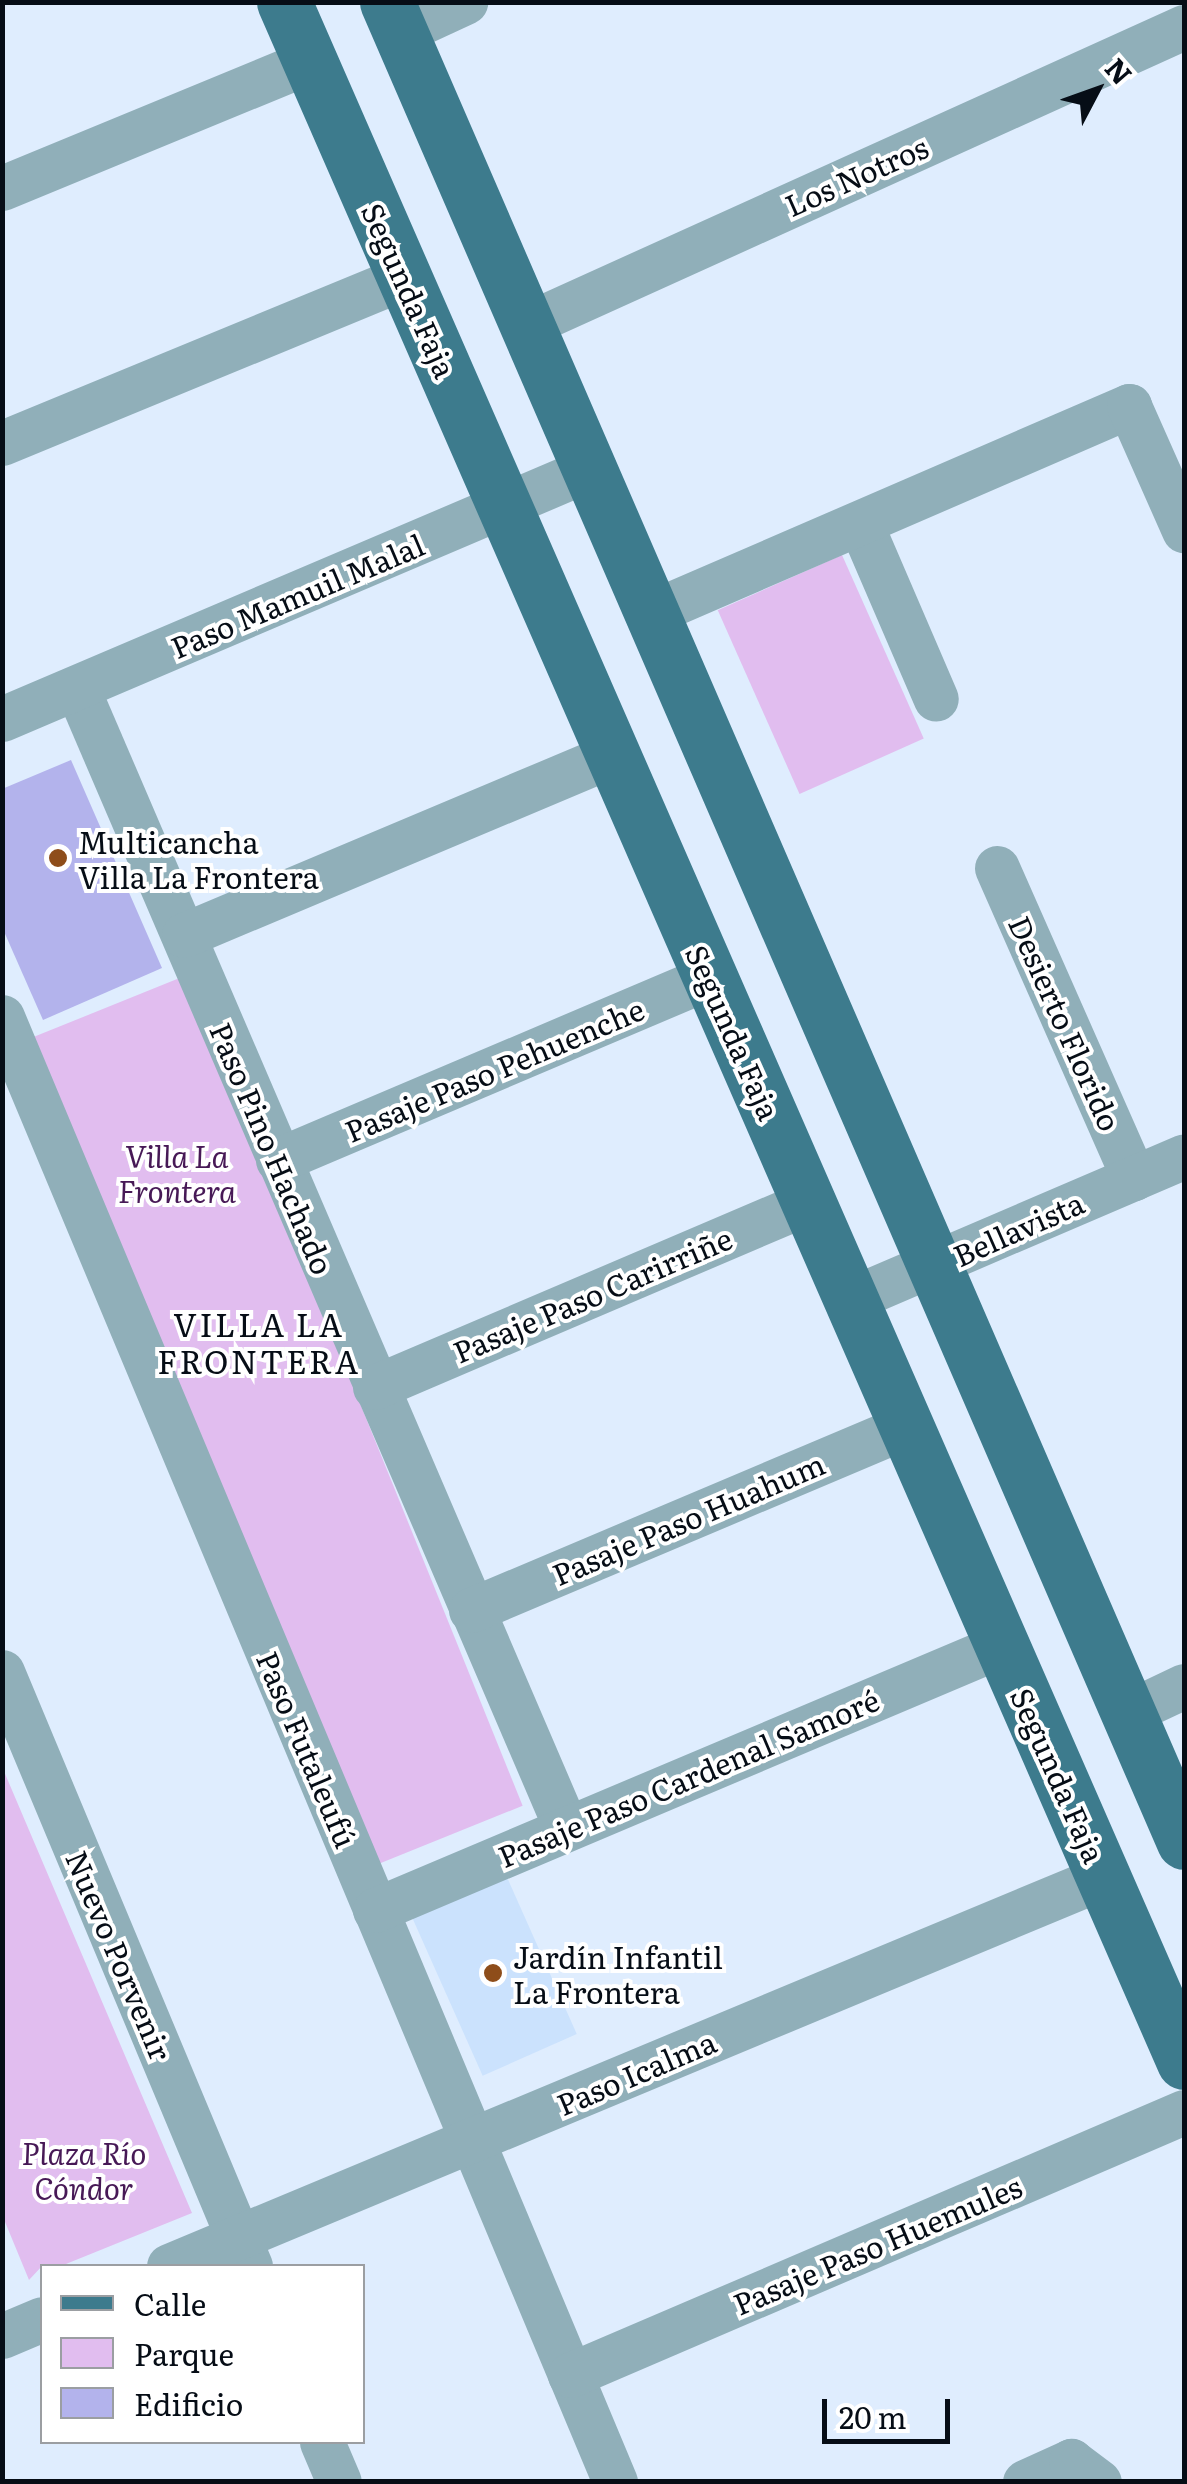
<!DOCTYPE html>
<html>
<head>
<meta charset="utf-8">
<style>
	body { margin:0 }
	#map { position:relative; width:1187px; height:2484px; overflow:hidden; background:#dfedfe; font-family:Literata,serif }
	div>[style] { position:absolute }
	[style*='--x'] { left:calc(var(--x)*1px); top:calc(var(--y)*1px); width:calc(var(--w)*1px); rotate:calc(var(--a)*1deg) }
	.built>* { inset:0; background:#cbe2fd; transform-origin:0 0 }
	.green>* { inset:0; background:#e1bdef; transform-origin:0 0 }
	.building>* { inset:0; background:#b3b3ec }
	.minor>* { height:45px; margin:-22.5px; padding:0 22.5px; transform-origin:22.5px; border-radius:22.5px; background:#90afb9 }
	.major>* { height:55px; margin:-27.5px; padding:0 27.5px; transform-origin:27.5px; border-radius:27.5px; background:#3d7b8d }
	.dots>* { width:28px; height:28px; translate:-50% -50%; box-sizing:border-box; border:5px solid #fff; border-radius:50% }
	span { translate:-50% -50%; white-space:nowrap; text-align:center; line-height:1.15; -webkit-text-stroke:8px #fff; paint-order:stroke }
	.street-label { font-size:30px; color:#060d16 }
	.poi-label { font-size:30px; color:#060d16 }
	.left { translate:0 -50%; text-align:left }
	.park-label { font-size:30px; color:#471956; font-style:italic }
	.neighbourhood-label { font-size:32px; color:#060d16; letter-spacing:2.5px }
	.frame { position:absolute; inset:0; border:5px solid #060d16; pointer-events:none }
	.legend { position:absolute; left:40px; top:2264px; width:325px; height:180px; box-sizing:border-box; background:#fff; border:2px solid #9b9ea2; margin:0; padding:12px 18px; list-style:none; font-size:30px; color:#060d16 }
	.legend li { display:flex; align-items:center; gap:20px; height:50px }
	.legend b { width:50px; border:2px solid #9b9ea2 }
	.north { position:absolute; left:1047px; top:40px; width:100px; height:100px; -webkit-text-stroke:8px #fff; paint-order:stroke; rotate:49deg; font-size:28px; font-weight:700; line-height:40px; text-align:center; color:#060d16 }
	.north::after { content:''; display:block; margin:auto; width:35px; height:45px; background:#060d16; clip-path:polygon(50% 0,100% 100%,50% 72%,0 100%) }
	.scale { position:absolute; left:822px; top:2399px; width:128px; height:45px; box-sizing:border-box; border:5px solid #060d16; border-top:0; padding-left:12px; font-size:30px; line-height:35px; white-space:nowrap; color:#060d16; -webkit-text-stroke:8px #fff; paint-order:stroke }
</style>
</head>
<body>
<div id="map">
	<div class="built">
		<div style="left:506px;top:1875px;width:174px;height:103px;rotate:66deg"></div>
	</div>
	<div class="green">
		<div style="left:842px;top:555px;width:201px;height:136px;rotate:66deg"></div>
		<div style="left:187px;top:975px;width:896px;height:169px;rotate:68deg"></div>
		<div style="clip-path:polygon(3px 1769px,192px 2213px,61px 2266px,42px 2266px,29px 2280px,3px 2217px)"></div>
	</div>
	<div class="building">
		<div style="clip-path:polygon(71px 760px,162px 968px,43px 1020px,2px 927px,2px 789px)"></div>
	</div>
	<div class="minor">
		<div style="--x:400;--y:32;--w:72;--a:-24.8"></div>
		<div style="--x:2;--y:188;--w:333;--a:-22.4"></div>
		<div style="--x:528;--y:324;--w:720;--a:-24.36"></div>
		<div style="--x:2;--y:443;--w:435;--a:-22.4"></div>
		<div style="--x:861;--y:525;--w:189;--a:66.7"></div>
		<div style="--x:653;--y:612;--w:519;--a:-23.4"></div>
		<div style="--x:1129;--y:406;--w:136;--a:66.1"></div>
		<div style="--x:77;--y:688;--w:1240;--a:66.78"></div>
		<div style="--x:2;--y:719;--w:640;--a:-23.08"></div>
		<div style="--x:997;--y:868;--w:339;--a:66.2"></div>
		<div style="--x:184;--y:935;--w:465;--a:-22.8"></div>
		<div style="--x:2;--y:1017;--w:1588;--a:67.29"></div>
		<div style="--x:278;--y:1160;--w:469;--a:-23"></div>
		<div style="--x:851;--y:1299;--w:362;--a:-23.2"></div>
		<div style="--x:375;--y:1387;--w:471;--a:-23.1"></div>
		<div style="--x:471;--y:1610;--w:472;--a:-22.9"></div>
		<div style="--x:2;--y:1672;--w:644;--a:67.34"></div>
		<div style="--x:1129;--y:1712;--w:61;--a:-25.3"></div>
		<div style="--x:375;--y:1910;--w:681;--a:-22.91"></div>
		<div style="--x:169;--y:2266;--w:1012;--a:-22.61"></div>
		<div style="--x:2;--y:2336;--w:43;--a:-23"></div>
		<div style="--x:570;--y:2375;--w:668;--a:-23.19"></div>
		<div style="--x:322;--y:2442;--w:43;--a:67"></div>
		<div style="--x:1025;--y:2482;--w:51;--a:-24.5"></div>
		<div style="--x:1071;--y:2461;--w:35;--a:37"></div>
	</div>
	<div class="major">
		<div style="--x:284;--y:2;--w:2248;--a:66.4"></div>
		<div style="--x:387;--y:2;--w:2005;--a:66.58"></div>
	</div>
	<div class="dots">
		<div style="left:58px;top:858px;background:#8e4d1a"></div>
		<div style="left:493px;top:1973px;background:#8e4d1a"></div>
	</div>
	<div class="street-label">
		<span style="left:856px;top:175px;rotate:-24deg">Los Notros</span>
		<span style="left:410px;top:290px;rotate:66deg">Segunda Faja</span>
		<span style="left:297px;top:595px;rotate:-23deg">Paso Mamuil Malal</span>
		<span style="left:1066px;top:1023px;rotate:66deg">Desierto Florido</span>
		<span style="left:734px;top:1032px;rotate:66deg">Segunda Faja</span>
		<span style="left:494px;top:1069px;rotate:-23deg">Pasaje Paso Pehuenche</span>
		<span style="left:273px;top:1148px;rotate:67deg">Paso Pino Hachado</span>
		<span style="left:1018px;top:1228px;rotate:-24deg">Bellavista</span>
		<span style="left:592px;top:1294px;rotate:-23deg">Pasaje Paso Carirriñe</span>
		<span style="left:688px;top:1518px;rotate:-23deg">Pasaje Paso Huahum</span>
		<span style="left:308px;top:1749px;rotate:67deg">Paso Futaleufú</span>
		<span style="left:1059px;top:1775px;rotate:66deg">Segunda Faja</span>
		<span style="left:688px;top:1777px;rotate:-23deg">Pasaje Paso Cardenal Samoré</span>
		<span style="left:120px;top:1955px;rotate:67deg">Nuevo Porvenir</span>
		<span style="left:636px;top:2072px;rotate:-23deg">Paso Icalma</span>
		<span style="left:877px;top:2244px;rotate:-23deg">Pasaje Paso Huemules</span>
	</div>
	<div class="poi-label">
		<span class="left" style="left:78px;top:858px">Multicancha<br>Villa La Frontera</span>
		<span class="left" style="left:513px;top:1973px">Jardín Infantil<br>La Frontera</span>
	</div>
	<div class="park-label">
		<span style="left:177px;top:1172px">Villa La<br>Frontera</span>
		<span style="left:84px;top:2169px">Plaza Río<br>Cóndor</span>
	</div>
	<div class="neighbourhood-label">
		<span style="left:259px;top:1342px">VILLA LA<br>FRONTERA</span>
	</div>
	<div class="frame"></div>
	<ul class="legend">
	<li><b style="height:12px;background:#3d7b8d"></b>Calle</li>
	<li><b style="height:28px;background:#e1bdef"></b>Parque</li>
	<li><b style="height:28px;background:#b3b3ec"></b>Edificio</li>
	</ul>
	<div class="north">N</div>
	<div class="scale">20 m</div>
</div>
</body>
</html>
